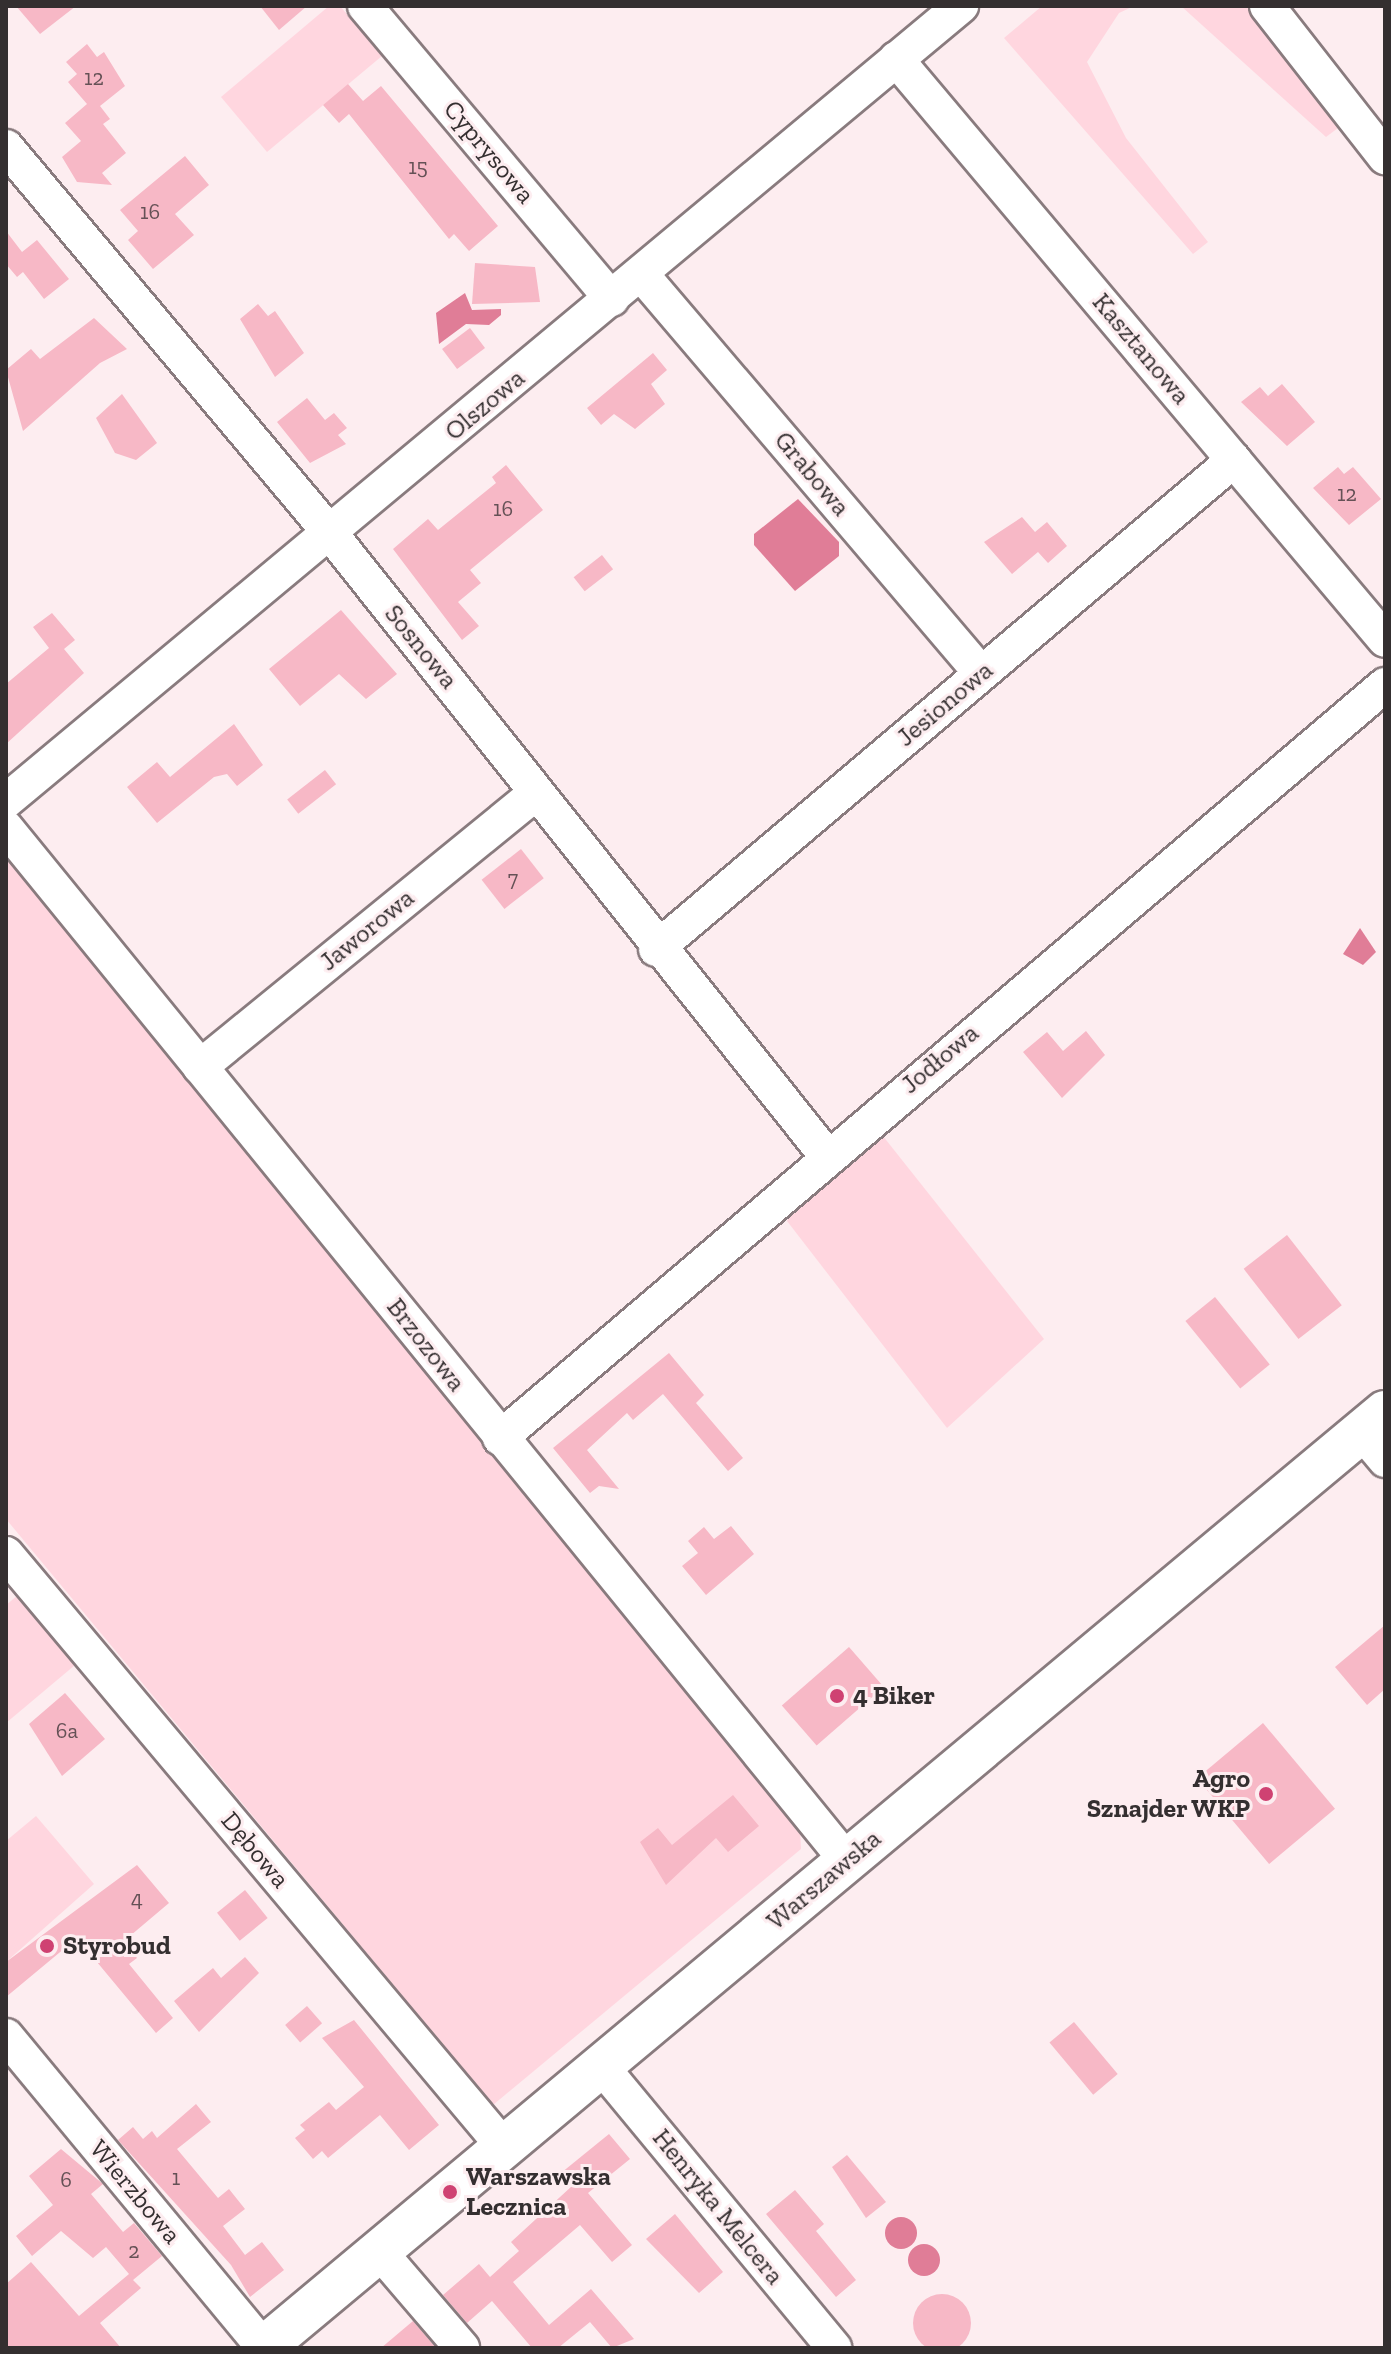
<!DOCTYPE html>
<html>
<head>
<meta charset="utf-8">
<style>
	body { margin:0 }
	#map { position:relative; width:1391px; height:2354px; overflow:hidden; background:#fdedf0; font-family:"Zilla Slab",serif }
	div>[style] { position:absolute }
	[style*='--x'] { left:calc(var(--x)*1px); top:calc(var(--y)*1px); width:calc(var(--w)*1px); rotate:calc(var(--a)*1deg) }
	.green>* { inset:0; background:#ffd6df }
	.water>* { inset:0; background:#e07d97 }
	.round { border-radius:50% }
	.building>* { inset:0; background:#f7b8c6; transform-origin:0 0 }
	.roads { filter:drop-shadow(2px 0 #897b7e) drop-shadow(-2px 0 #897b7e) drop-shadow(0 2px #897b7e) drop-shadow(0 -2px #897b7e) }
	.minor>* { height:34px; margin:-17px; padding:0 17px; transform-origin:17px; border-radius:17px; background:#fff }
	.major>* { height:42px; margin:-21px; padding:0 21px; transform-origin:21px; border-radius:21px; background:#fff }
	.dots>* { width:22px; height:22px; translate:-50% -50%; box-sizing:border-box; border:4px solid #fdedf0; border-radius:50% }
	span { translate:-50% -50%; white-space:nowrap; text-align:center; line-height:1.15; -webkit-text-stroke:6px #fdedf0; paint-order:stroke }
	.number-label { font-size:22px; color:#655156 }
	.number-label span { -webkit-text-stroke-width:0 }
	.street-label { font-size:26px; color:#342f30 }
	.poi-label { font-size:26px; color:#342f30; font-weight:700 }
	.left { translate:0 -50%; text-align:left }
	.right { translate:-100% -50%; text-align:right }
	.frame { position:absolute; inset:0; border:8px solid #342f30; pointer-events:none }
</style>
</head>
<body>
<div id="map">
	<div class="green">
		<div style="clip-path:polygon(329px 6px,340px 6px,382px 56px,267px 152px,221px 97px)"></div>
		<div style="clip-path:polygon(1042px 6px,1134px 6px,1119px 13px,1087px 62px,1126px 138px,1208px 242px,1193px 254px,1004px 38px)"></div>
		<div style="clip-path:polygon(1181px 6px,1255px 6px,1346px 122px,1326px 137px)"></div>
		<div style="clip-path:polygon(6px 852px,800px 1827px,801px 1849px,493px 2105px,6px 1519px)"></div>
		<div style="clip-path:polygon(875px 1126px,1044px 1339px,947px 1428px,787px 1221px,798px 1194px)"></div>
		<div style="clip-path:polygon(17px 1596px,75px 1665px,6px 1723px,6px 1605px)"></div>
		<div style="clip-path:polygon(36px 1816px,94px 1884px,6px 1962px,6px 1841px)"></div>
	</div>
	<div class="water">
		<div style="clip-path:polygon(465px 293px,472px 310px,501px 309px,501px 315px,489px 325px,466px 324px,439px 344px,436px 313px)"></div>
		<div style="clip-path:polygon(798px 499px,839px 542px,839px 556px,795px 591px,754px 545px,754px 534px)"></div>
		<div style="clip-path:polygon(1360px 928px,1376px 952px,1363px 965px,1343px 954px)"></div>
		<div class="round" style="left:885px;top:2217px;width:32px;height:32px"></div>
		<div class="round" style="left:908px;top:2244px;width:32px;height:32px"></div>
	</div>
	<div class="building">
		<div style="clip-path:polygon(16px 6px,76px 6px,40px 34px)"></div>
		<div style="clip-path:polygon(260px 6px,307px 6px,279px 30px)"></div>
		<div style="clip-path:polygon(87px 44px,97px 57px,104px 52px,125px 86px,100px 106px,110px 119px,103px 124px,126px 153px,102px 173px,112px 185px,77px 182px,62px 157px,81px 141px,65px 123px,87px 104px,68px 82px,77px 74px,66px 62px)"></div>
		<div style="clip-path:polygon(348px 84px,363px 101px,381px 86px,498px 226px,469px 251px,454px 234px,449px 239px,349px 114px,339px 123px,323px 105px)"></div>
		<div style="clip-path:polygon(185px 156px,209px 185px,175px 214px,194px 235px,153px 269px,128px 240px,138px 231px,120px 210px)"></div>
		<div style="clip-path:polygon(6px 231px,22px 252px,37px 240px,69px 279px,44px 299px,23px 272px,17px 277px,6px 264px)"></div>
		<div style="clip-path:polygon(475px 263px,535px 267px,540px 302px,472px 304px)"></div>
		<div style="clip-path:polygon(258px 304px,268px 316px,275px 311px,304px 353px,275px 377px,240px 319px)"></div>
		<div style="clip-path:polygon(94px 318px,127px 349px,100px 363px,23px 431px,6px 370px,31px 349px,40px 359px)"></div>
		<div style="left:470px;top:328px;width:25px;height:35px;rotate:53deg"></div>
		<div style="clip-path:polygon(653px 353px,667px 370px,651px 384px,665px 404px,635px 429px,614px 414px,601px 425px,587px 408px)"></div>
		<div style="clip-path:polygon(1282px 384px,1315px 422px,1287px 446px,1241px 402px,1260px 387px,1268px 396px)"></div>
		<div style="clip-path:polygon(122px 394px,157px 443px,136px 460px,115px 453px,96px 418px)"></div>
		<div style="clip-path:polygon(307px 398px,325px 420px,334px 413px,347px 428px,338px 435px,346px 444px,310px 463px,277px 422px)"></div>
		<div style="clip-path:polygon(506px 465px,543px 510px,470px 570px,481px 583px,458px 602px,479px 626px,462px 640px,393px 549px,428px 519px,438px 530px,496px 483px,492px 477px)"></div>
		<div style="clip-path:polygon(1338px 467px,1344px 474px,1353px 467px,1381px 499px,1349px 525px,1313px 488px)"></div>
		<div style="clip-path:polygon(1022px 517px,1035px 532px,1047px 522px,1067px 546px,1048px 563px,1038px 552px,1012px 574px,984px 542px)"></div>
		<div style="left:602px;top:555px;width:18px;height:36px;rotate:52deg"></div>
		<div style="clip-path:polygon(341px 610px,397px 674px,366px 699px,339px 674px,300px 706px,269px 669px)"></div>
		<div style="clip-path:polygon(52px 613px,75px 640px,64px 649px,84px 673px,6px 744px,6px 684px,49px 648px,33px 627px)"></div>
		<div style="clip-path:polygon(234px 724px,263px 765px,237px 786px,227px 774px,214px 777px,157px 823px,127px 787px,157px 762px,170px 777px)"></div>
		<div style="left:325px;top:770px;width:18px;height:48px;rotate:52deg"></div>
		<div style="left:521px;top:849px;width:37px;height:50px;rotate:52deg"></div>
		<div style="clip-path:polygon(1086px 1031px,1105px 1055px,1062px 1098px,1023px 1052px,1047px 1032px,1063px 1051px)"></div>
		<div style="left:1287px;top:1235px;width:89px;height:55px;rotate:52deg"></div>
		<div style="left:1215px;top:1297px;width:87px;height:38px;rotate:51deg"></div>
		<div style="clip-path:polygon(669px 1353px,704px 1395px,696px 1403px,743px 1458px,728px 1471px,663px 1394px,633px 1420px,627px 1413px,587px 1450px,619px 1489px,599px 1486px,590px 1493px,553px 1448px)"></div>
		<div style="clip-path:polygon(731px 1526px,754px 1554px,706px 1595px,682px 1566px,698px 1553px,688px 1541px,704px 1527px,714px 1539px)"></div>
		<div style="clip-path:polygon(1385px 1625px,1385px 1689px,1367px 1705px,1335px 1667px)"></div>
		<div style="left:849px;top:1647px;width:53px;height:89px;rotate:49deg"></div>
		<div style="clip-path:polygon(65px 1693px,105px 1739px,62px 1776px,29px 1724px)"></div>
		<div style="left:1263px;top:1723px;width:112px;height:86px;rotate:50deg"></div>
		<div style="clip-path:polygon(733px 1795px,759px 1826px,728px 1852px,716px 1838px,666px 1885px,640px 1842px,658px 1828px,672px 1845px)"></div>
		<div style="clip-path:polygon(137px 1865px,169px 1903px,124px 1941px,137px 1958px,129px 1964px,173px 2018px,156px 2033px,77px 1938px,6px 1997px,6px 1962px)"></div>
		<div style="left:245px;top:1890px;width:36px;height:36px;rotate:51deg"></div>
		<div style="clip-path:polygon(245px 1957px,259px 1973px,199px 2032px,174px 2001px,213px 1968px,221px 1978px)"></div>
		<div style="left:307px;top:2006px;width:23px;height:29px;rotate:49deg"></div>
		<div style="clip-path:polygon(354px 2020px,439px 2125px,409px 2150px,380px 2115px,328px 2158px,322px 2151px,313px 2159px,295px 2138px,305px 2130px,300px 2125px,329px 2102px,336px 2110px,364px 2087px,322px 2038px)"></div>
		<div style="left:1074px;top:2022px;width:68px;height:32px;rotate:50deg"></div>
		<div style="clip-path:polygon(196px 2104px,211px 2122px,177px 2149px,218px 2198px,229px 2189px,245px 2209px,223px 2226px,245px 2255px,262px 2242px,284px 2270px,250px 2297px,231px 2265px,118px 2140px,133px 2127px,143px 2139px,152px 2131px,157px 2138px)"></div>
		<div style="clip-path:polygon(609px 2134px,630px 2159px,588px 2193px,632px 2245px,612px 2262px,580px 2225px,513px 2282px,549px 2325px,591px 2289px,634px 2339px,612px 2348px,590px 2322px,558px 2348px,532px 2348px,492px 2301px,467px 2323px,443px 2295px,479px 2264px,490px 2277px,519px 2251px,511px 2242px,572px 2186px,561px 2173px)"></div>
		<div style="clip-path:polygon(61px 2149px,103px 2184px,91px 2194px,123px 2232px,134px 2223px,162px 2256px,133px 2280px,141px 2288px,100px 2323px,121px 2348px,6px 2348px,6px 2284px,31px 2262px,79px 2316px,129px 2274px,106px 2247px,93px 2258px,61px 2231px,32px 2256px,16px 2236px,53px 2205px,29px 2176px)"></div>
		<div style="clip-path:polygon(847px 2155px,886px 2202px,866px 2218px,832px 2167px)"></div>
		<div style="clip-path:polygon(795px 2190px,824px 2224px,816px 2231px,856px 2280px,836px 2297px,766px 2214px)"></div>
		<div style="clip-path:polygon(675px 2214px,723px 2272px,699px 2293px,646px 2239px)"></div>
		<div class="round" style="left:913px;top:2294px;width:58px;height:58px"></div>
		<div style="clip-path:polygon(413px 2321px,436px 2348px,381px 2348px)"></div>
	</div>
	<div class="roads">
		<div class="minor">
			<div style="--x:365;--y:6;--w:383;--a:49.9"></div>
			<div style="--x:1267;--y:6;--w:192;--a:52"></div>
			<div style="--x:896;--y:59;--w:759;--a:49.91"></div>
			<div style="--x:6;--y:147;--w:504;--a:49.99"></div>
			<div style="--x:330;--y:533;--w:796;--a:51.43"></div>
			<div style="--x:642;--y:275;--w:523;--a:49.58"></div>
			<div style="--x:6;--y:801;--w:1243;--a:-39.78"></div>
			<div style="--x:6;--y:828;--w:1332;--a:50.85"></div>
			<div style="--x:656;--y:949;--w:757;--a:-40.23"></div>
			<div style="--x:200;--y:1067;--w:432;--a:-39.2"></div>
			<div style="--x:1361;--y:1431;--w:38;--a:50"></div>
			<div style="--x:500;--y:1438;--w:1162;--a:-40.39"></div>
			<div style="--x:6;--y:1554;--w:774;--a:49.98"></div>
			<div style="--x:6;--y:2036;--w:403;--a:50.4"></div>
			<div style="--x:601;--y:2066;--w:366;--a:50.4"></div>
			<div style="--x:379;--y:2251;--w:128;--a:49.4"></div>
		</div>
		<div class="major">
			<div style="--x:263;--y:2348;--w:1461;--a:-39.84"></div>
		</div>
	</div>
	<div class="dots">
		<div style="left:837px;top:1696px;background:#cf4272"></div>
		<div style="left:1266px;top:1794px;background:#cf4272"></div>
		<div style="left:47px;top:1946px;background:#cf4272"></div>
		<div style="left:450px;top:2192px;background:#cf4272"></div>
	</div>
	<div class="number-label">
		<span style="left:94px;top:78px">12</span>
		<span style="left:418px;top:167px">15</span>
		<span style="left:150px;top:212px">16</span>
		<span style="left:1347px;top:494px">12</span>
		<span style="left:503px;top:509px">16</span>
		<span style="left:513px;top:879px">7</span>
		<span style="left:67px;top:1731px">6a</span>
		<span style="left:137px;top:1899px">4</span>
		<span style="left:176px;top:2178px">1</span>
		<span style="left:66px;top:2180px">6</span>
		<span style="left:134px;top:2251px">2</span>
	</div>
	<div class="street-label">
		<span style="left:489px;top:152px;rotate:50deg">Cyprysowa</span>
		<span style="left:1141px;top:349px;rotate:50deg">Kasztanowa</span>
		<span style="left:485px;top:405px;rotate:-40deg">Olszowa</span>
		<span style="left:812px;top:474px;rotate:50deg">Grabowa</span>
		<span style="left:421px;top:647px;rotate:51deg">Sosnowa</span>
		<span style="left:945px;top:704px;rotate:-40deg">Jesionowa</span>
		<span style="left:367px;top:930px;rotate:-39deg">Jaworowa</span>
		<span style="left:940px;top:1059px;rotate:-40deg">Jodłowa</span>
		<span style="left:426px;top:1345px;rotate:52deg">Brzozowa</span>
		<span style="left:255px;top:1850px;rotate:50deg">Dębowa</span>
		<span style="left:824px;top:1880px;rotate:-40deg">Warszawska</span>
		<span style="left:135px;top:2192px;rotate:50deg">Wierzbowa</span>
		<span style="left:718px;top:2207px;rotate:51deg">Henryka Melcera</span>
	</div>
	<div class="poi-label">
		<span class="left" style="left:853px;top:1696px">4 Biker</span>
		<span class="right" style="left:1250px;top:1794px">Agro<br>Sznajder WKP</span>
		<span class="left" style="left:63px;top:1946px">Styrobud</span>
		<span class="left" style="left:466px;top:2192px">Warszawska<br>Lecznica</span>
	</div>
	<div class="frame"></div>
</div>
</body>
</html>
